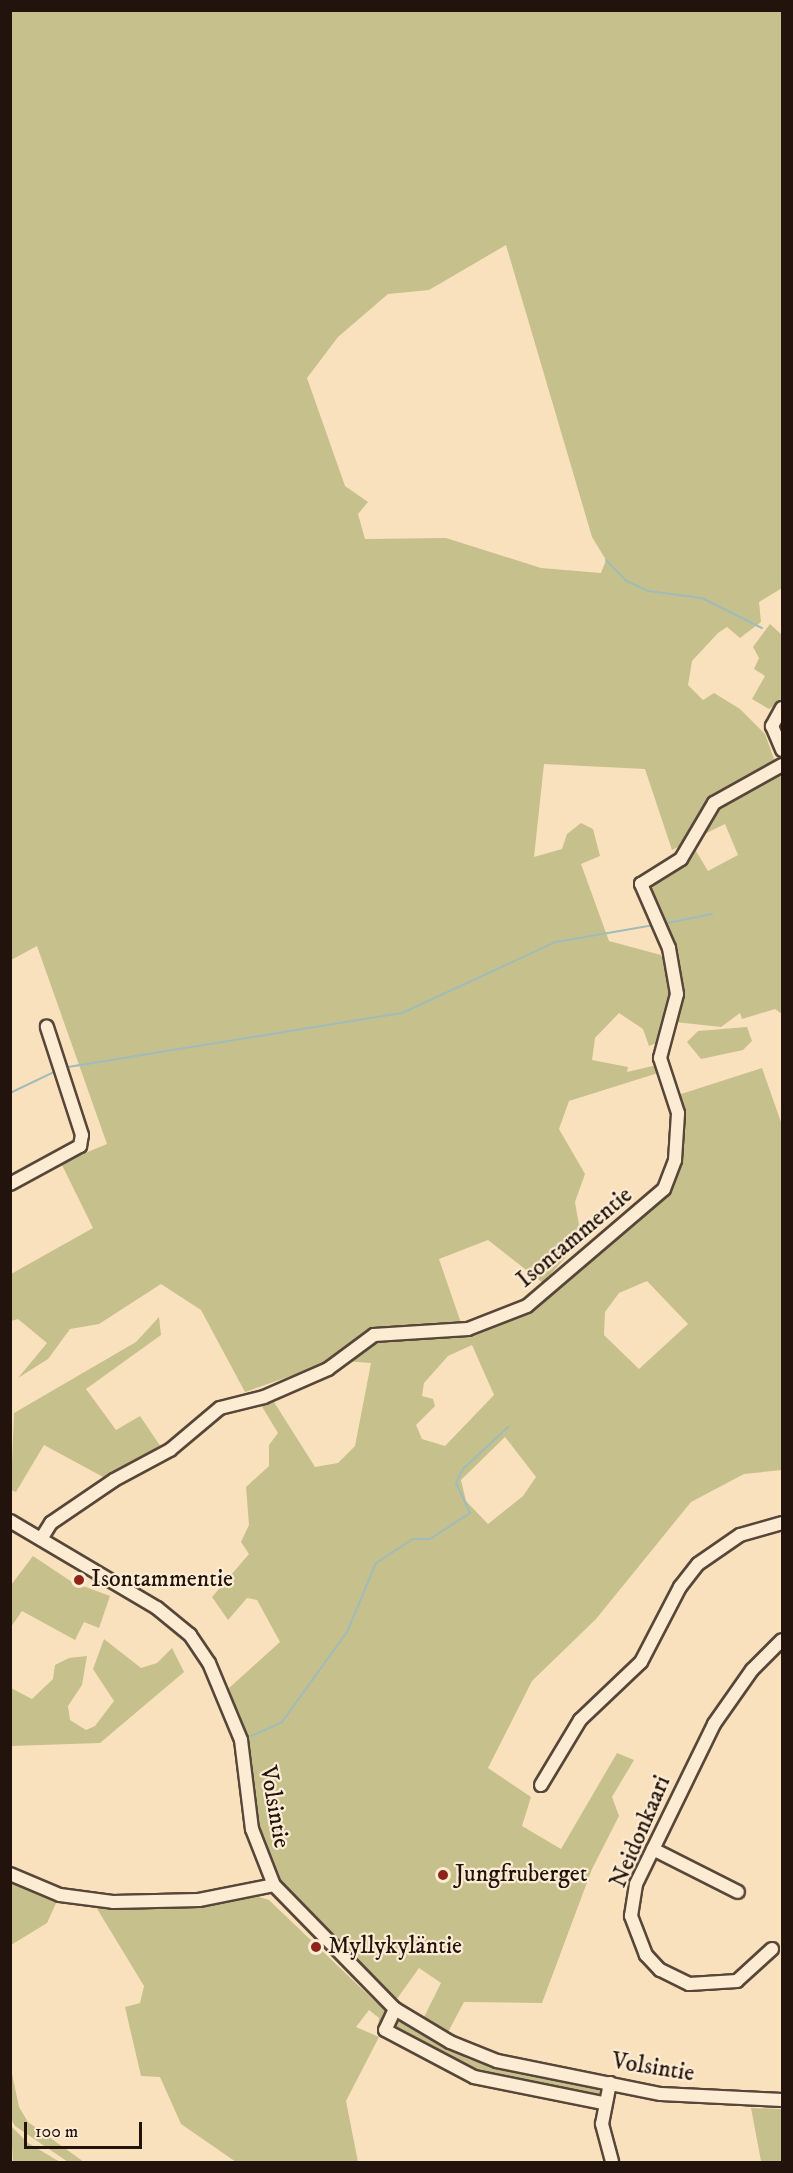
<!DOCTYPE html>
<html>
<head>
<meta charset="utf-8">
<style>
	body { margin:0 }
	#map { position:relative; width:793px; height:2173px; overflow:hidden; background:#fae1bd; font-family:"IM FELL DW Pica",serif }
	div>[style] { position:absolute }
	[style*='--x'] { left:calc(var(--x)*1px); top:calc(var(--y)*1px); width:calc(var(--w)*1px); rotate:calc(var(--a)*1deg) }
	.green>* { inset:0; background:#c6c08c }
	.stream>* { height:2px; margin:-1px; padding:0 1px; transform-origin:1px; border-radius:1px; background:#a0bcb9 }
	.roads { filter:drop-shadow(2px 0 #584739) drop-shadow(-2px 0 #584739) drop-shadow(0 2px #584739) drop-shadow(0 -2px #584739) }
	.minor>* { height:12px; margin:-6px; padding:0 6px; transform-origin:6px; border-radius:6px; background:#fcecd4 }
	.dots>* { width:16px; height:16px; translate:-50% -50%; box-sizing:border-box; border:3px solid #fcecd4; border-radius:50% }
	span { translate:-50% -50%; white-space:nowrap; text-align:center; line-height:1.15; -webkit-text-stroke:4.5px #fcecd4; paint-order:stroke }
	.street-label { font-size:24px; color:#22140d }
	.poi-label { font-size:24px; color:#22140d }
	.left { translate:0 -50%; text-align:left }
	.frame { position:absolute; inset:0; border:12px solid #22140d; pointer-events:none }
	.scale { position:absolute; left:24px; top:2122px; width:118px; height:27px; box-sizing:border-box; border:3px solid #22140d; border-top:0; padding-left:8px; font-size:18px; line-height:21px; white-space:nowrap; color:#22140d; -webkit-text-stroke:4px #fcecd4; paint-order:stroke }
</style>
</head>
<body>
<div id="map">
	<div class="green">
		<div style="clip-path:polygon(evenodd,11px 11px,782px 11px,782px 588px,759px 602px,761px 622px,740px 638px,727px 627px,718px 633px,692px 661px,688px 685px,703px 700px,714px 693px,740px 709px,765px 734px,779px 773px,782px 771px,782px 1014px,775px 1009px,742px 1019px,740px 1013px,721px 1027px,675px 1022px,682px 984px,649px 891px,693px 846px,708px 871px,738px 855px,725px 824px,672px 850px,645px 769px,544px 764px,534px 857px,562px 849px,567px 834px,581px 823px,593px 829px,600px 856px,581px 864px,609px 941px,661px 955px,671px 979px,674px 1008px,659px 1042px,649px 1046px,643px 1029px,619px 1013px,595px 1038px,592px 1060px,628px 1067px,627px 1072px,657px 1065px,658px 1073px,569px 1101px,559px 1129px,585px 1174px,575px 1202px,579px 1225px,569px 1253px,543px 1283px,488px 1240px,439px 1259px,461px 1323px,366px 1331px,319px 1366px,245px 1392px,201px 1310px,161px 1284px,99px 1324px,70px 1329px,48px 1359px,18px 1378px,47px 1343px,18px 1319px,11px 1321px,11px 1274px,93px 1228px,61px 1163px,107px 1144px,37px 946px,11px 960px,11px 11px,506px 245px,592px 537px,606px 560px,601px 573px,541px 568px,446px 538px,365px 539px,358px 514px,368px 502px,345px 486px,307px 378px,338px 337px,388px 294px,429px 290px,506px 245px)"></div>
		<div style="clip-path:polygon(770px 624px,782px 635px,782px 700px,769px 709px,752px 699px,765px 676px,754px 669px,759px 658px,753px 647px)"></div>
		<div style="clip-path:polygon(747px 1027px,752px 1041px,743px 1050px,701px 1059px,687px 1042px,698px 1031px)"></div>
		<div style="clip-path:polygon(evenodd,762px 1068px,782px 1125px,782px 1470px,744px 1474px,691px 1502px,596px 1619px,532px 1681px,488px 1768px,531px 1797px,522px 1826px,561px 1849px,617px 1753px,634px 1760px,612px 1797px,619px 1816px,592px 1869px,542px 2003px,464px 2002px,447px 2034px,422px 2021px,441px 1983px,419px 1968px,394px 2003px,279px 1884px,266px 1862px,255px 1814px,252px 1760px,229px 1688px,280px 1642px,257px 1600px,247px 1598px,228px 1620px,212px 1597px,249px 1554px,241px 1542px,249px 1525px,246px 1487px,269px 1466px,269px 1445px,278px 1433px,261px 1405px,268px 1399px,274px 1402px,315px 1467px,338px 1463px,355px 1446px,371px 1363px,344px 1361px,374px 1338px,510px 1319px,548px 1298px,672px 1181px,678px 1095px,762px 1068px,647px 1281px,688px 1324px,639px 1369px,604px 1335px,605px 1312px,619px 1293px,647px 1281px,762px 1068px,472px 1345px,494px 1395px,445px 1446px,422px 1439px,416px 1425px,435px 1406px,433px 1399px,422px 1396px,424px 1383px,448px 1356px,472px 1345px,762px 1068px,505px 1437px,536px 1477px,523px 1496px,488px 1524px,466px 1501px,461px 1480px,505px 1437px)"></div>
		<div style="clip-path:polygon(159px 1317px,161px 1335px,86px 1389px,116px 1430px,140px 1416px,163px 1450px,105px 1478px,44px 1445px,16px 1492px,11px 1490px,14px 1413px,136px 1342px)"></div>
		<div style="clip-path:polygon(33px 1556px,72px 1582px,110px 1596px,99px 1628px,84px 1622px,75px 1640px,22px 1611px,11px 1627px,11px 1585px)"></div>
		<div style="clip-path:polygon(104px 1639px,141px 1668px,157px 1663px,172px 1648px,184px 1672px,100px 1743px,11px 1746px,11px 1688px,32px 1699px,53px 1679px,55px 1665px,69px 1658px,87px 1656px,82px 1685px,68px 1706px,70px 1720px,86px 1730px,95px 1726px,114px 1701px,93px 1669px)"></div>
		<div style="clip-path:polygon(10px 1878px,57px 1901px,47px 1923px,11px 1945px)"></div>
		<div style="clip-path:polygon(259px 1897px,269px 1900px,386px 2012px,378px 2026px,379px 2018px,369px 2010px,356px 2027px,379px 2037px,346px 2101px,358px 2162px,236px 2162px,181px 2124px,160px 2077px,141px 2076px,125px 2007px,140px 2003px,144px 1986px,96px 1907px,164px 1908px)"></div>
		<div style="clip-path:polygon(398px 2020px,470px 2060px,599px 2089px,601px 2096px,495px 2083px,392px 2029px)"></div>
		<div style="clip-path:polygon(11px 2069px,19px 2107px,28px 2122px,84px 2162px,68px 2162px,15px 2126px,11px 2119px)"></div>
		<div style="clip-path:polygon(751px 2108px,782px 2109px,782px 2162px,756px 2162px,761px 2161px)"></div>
		<div style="clip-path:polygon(11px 2126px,28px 2143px,60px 2162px,13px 2162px)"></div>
	</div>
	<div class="stream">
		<div style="--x:606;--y:560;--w:28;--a:46"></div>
		<div style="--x:625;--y:580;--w:25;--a:26"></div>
		<div style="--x:648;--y:591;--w:54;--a:7.4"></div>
		<div style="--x:702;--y:598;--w:67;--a:26.6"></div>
		<div style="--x:667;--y:923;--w:46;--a:-11.3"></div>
		<div style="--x:68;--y:1067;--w:338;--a:-9.2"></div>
		<div style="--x:402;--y:1013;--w:170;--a:-24.8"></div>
		<div style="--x:556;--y:942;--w:98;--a:-9.9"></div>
		<div style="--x:10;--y:1093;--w:49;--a:-25.5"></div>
		<div style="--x:251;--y:1736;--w:34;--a:-24"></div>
		<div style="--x:282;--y:1722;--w:111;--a:-54.2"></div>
		<div style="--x:347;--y:1632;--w:75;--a:-67.2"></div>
		<div style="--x:376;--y:1563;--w:44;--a:-33"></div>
		<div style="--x:413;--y:1539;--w:17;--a:0"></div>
		<div style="--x:430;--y:1539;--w:48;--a:-33"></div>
		<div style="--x:470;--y:1513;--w:33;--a:-115"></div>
		<div style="--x:456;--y:1483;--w:16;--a:-63"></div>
		<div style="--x:463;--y:1469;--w:62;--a:-43"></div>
	</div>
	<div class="roads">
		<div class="minor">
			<div style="--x:782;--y:708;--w:21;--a:119"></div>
			<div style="--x:772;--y:726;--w:26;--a:67"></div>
			<div style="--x:10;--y:1184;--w:80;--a:-28.5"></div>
			<div style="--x:80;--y:1146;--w:11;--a:-80"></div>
			<div style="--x:82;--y:1135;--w:114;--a:-108"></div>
			<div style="--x:10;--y:1521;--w:171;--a:30.6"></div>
			<div style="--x:157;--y:1608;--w:43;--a:39.3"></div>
			<div style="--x:190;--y:1635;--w:34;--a:56"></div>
			<div style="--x:209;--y:1663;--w:83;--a:67.4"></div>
			<div style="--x:241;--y:1740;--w:90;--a:83"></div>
			<div style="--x:252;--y:1829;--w:60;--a:68.6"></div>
			<div style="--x:274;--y:1885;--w:173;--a:45.7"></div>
			<div style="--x:395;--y:2009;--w:64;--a:31"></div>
			<div style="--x:450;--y:2042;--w:51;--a:22"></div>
			<div style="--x:497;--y:2061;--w:167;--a:11.4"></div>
			<div style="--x:661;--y:2094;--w:121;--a:2.8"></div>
			<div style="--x:41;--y:1539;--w:19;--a:-58"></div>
			<div style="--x:51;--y:1523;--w:76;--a:-34.3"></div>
			<div style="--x:114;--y:1480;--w:64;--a:-28.2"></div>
			<div style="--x:170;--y:1450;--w:65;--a:-40"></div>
			<div style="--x:220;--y:1408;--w:45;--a:-14"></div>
			<div style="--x:264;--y:1397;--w:70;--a:-23.6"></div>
			<div style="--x:328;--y:1369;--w:57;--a:-36.5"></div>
			<div style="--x:374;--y:1335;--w:94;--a:-3.7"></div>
			<div style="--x:468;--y:1329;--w:63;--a:-21.3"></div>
			<div style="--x:527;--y:1306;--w:180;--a:-40.5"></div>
			<div style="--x:664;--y:1189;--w:31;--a:-69"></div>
			<div style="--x:675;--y:1160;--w:47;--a:-86.3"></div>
			<div style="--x:678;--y:1113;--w:58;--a:-108.1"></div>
			<div style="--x:660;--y:1058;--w:66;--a:-75.1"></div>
			<div style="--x:677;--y:994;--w:47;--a:-99.9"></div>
			<div style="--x:669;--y:948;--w:70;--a:-113.6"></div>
			<div style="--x:641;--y:884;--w:47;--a:-32"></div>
			<div style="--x:681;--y:859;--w:65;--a:-59.5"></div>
			<div style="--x:714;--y:803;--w:78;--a:-29.2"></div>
			<div style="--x:541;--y:1785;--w:76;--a:-59"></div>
			<div style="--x:580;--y:1720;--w:84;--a:-43.6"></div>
			<div style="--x:641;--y:1662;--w:85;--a:-62.5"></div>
			<div style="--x:680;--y:1587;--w:29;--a:-52"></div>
			<div style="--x:698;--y:1564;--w:51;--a:-34.6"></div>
			<div style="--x:740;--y:1535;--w:44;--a:-15.9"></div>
			<div style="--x:653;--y:1849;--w:95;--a:26.8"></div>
			<div style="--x:10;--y:1874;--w:54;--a:22.8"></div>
			<div style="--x:60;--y:1895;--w:53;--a:7.5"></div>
			<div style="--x:113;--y:1902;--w:86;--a:-1.3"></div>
			<div style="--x:199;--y:1900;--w:76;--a:-11.3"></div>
			<div style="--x:772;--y:1949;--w:47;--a:137.6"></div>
			<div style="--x:737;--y:1981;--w:48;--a:176.4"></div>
			<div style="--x:689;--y:1984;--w:32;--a:-154"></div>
			<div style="--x:660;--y:1970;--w:21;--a:-133"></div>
			<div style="--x:646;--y:1955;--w:42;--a:-111"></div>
			<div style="--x:631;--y:1916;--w:32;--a:-81"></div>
			<div style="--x:636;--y:1884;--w:178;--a:-64"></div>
			<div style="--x:714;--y:1724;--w:66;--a:-54.9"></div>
			<div style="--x:752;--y:1670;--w:42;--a:-45"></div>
			<div style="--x:395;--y:2009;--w:23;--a:115"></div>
			<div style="--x:385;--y:2030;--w:101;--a:27.8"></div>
			<div style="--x:474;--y:2077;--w:132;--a:11.4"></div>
			<div style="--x:610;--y:2083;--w:42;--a:101"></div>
			<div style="--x:602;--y:2124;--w:39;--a:75"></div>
		</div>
	</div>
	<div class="dots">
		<div style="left:79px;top:1580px;background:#8f2418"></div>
		<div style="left:443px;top:1875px;background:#8f2418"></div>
		<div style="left:316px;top:1947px;background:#8f2418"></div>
	</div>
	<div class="street-label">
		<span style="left:575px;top:1238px;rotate:-40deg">Isontammentie</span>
		<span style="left:274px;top:1807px;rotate:80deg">Volsintie</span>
		<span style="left:641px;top:1832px;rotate:-67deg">Neidonkaari</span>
		<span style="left:653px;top:2068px;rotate:9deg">Volsintie</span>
	</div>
	<div class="poi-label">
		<span class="left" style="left:91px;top:1580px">Isontammentie</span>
		<span class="left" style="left:455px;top:1875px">Jungfruberget</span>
		<span class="left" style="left:328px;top:1947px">Myllykyläntie</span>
	</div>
	<div class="frame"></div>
	<div class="scale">100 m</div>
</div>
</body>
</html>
